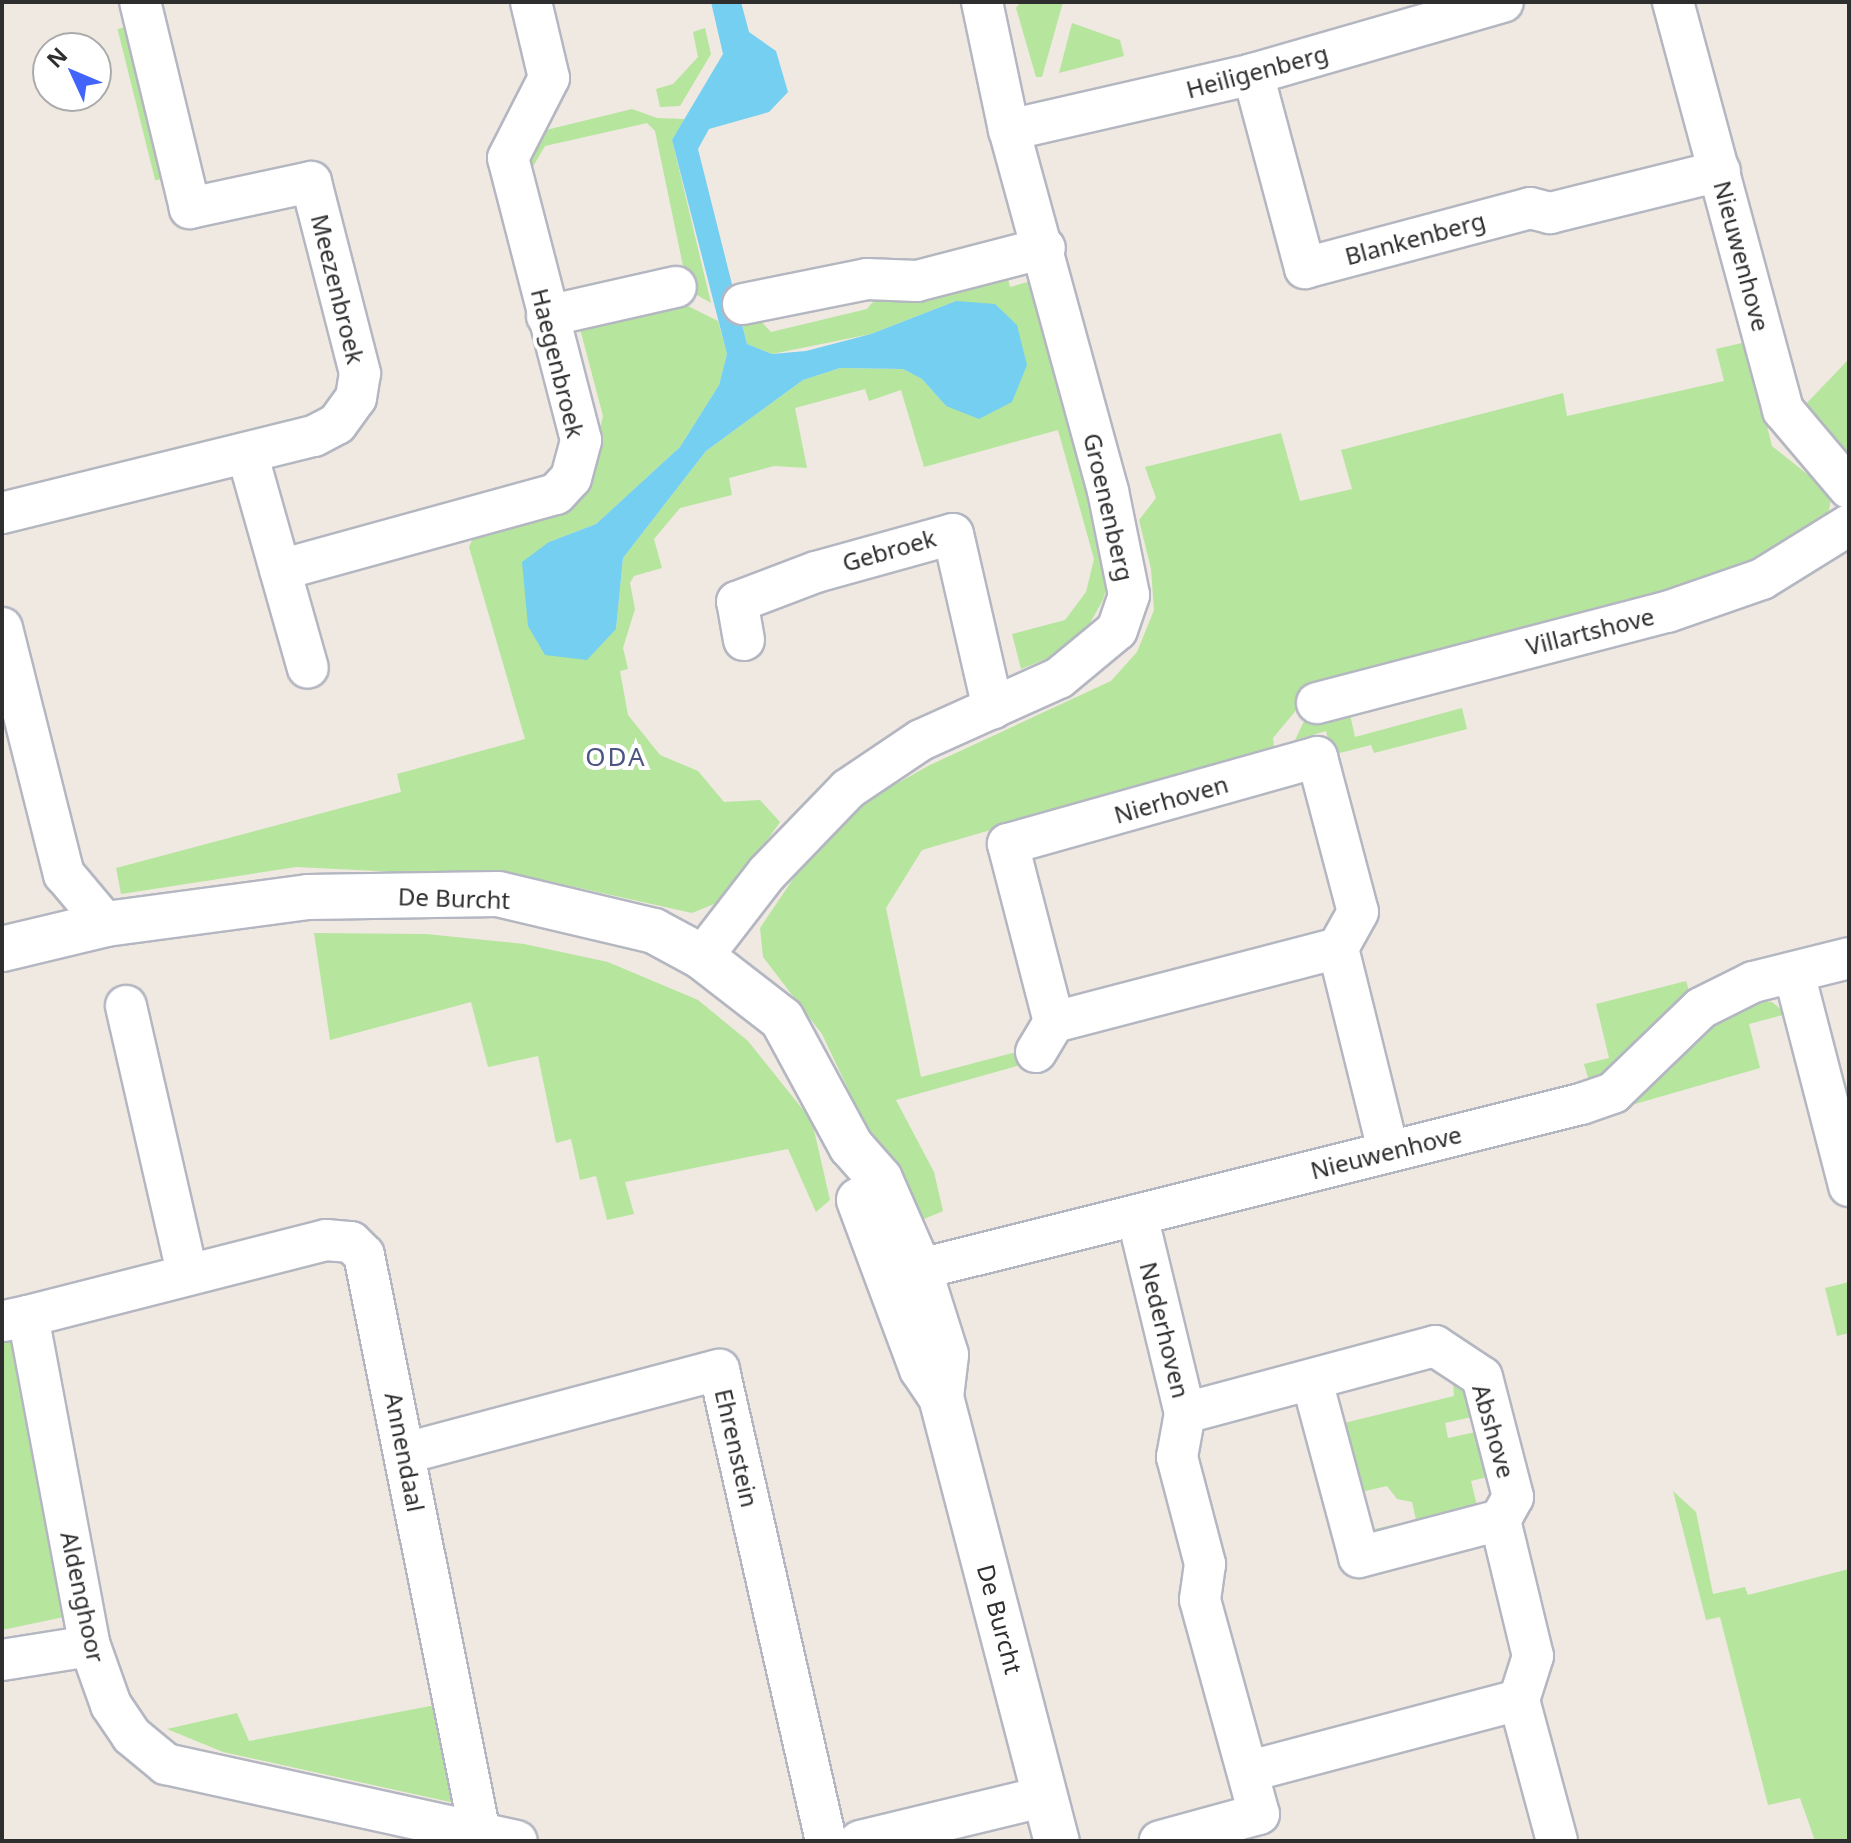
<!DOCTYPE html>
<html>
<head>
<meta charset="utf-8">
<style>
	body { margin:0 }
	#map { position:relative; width:1851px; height:1843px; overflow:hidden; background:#efe9e1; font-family:"Noto Sans",sans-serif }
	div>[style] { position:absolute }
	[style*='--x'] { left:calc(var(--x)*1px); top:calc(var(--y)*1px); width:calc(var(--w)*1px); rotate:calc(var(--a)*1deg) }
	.green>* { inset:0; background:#b6e59e; transform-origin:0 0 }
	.water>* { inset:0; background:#75cff0 }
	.roads { filter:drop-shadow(2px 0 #b4b7c1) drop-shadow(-2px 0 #b4b7c1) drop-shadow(0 2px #b4b7c1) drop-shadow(0 -2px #b4b7c1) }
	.minor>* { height:40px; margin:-20px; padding:0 20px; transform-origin:20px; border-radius:20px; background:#fff }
	.tertiary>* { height:44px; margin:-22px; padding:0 22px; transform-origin:22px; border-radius:22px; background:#fff }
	span { translate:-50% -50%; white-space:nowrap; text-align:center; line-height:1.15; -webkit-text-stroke:8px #fff; paint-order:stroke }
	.street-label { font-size:24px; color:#2e2e2e }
	.neighbourhood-label { font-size:26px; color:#4d5680; letter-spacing:2px }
	.frame { position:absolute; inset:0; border:4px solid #2e2e2e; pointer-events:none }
	.north { position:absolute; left:32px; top:32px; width:80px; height:80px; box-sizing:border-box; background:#fff; border:2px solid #ababab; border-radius:50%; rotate:314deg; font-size:22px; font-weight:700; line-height:32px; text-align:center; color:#2e2e2e }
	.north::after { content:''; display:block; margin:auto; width:28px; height:36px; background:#4264fb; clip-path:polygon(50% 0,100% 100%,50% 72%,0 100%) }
</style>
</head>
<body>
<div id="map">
	<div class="green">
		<div style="clip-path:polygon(1021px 2px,1063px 2px,1042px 77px,1036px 77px,1016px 8px)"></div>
		<div style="clip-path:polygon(1072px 23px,1120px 40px,1124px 56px,1059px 73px)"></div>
		<div style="left:134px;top:25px;width:156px;height:17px;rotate:76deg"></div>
		<div style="clip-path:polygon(705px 28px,711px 54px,680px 106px,660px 107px,656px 89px,673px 84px,698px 57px,693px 32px)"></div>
		<div style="clip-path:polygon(632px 109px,657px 118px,685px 119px,672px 140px,711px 303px,688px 290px,655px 131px,647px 123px,545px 146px,528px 175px,528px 147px,542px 131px)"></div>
		<div style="clip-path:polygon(1007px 275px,1010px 287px,1038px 279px,1109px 579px,1103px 600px,1085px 632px,1051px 657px,1021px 669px,1012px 634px,1065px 620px,1086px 592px,1094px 559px,1058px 430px,924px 467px,901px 390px,869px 401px,865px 389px,795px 408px,807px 468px,774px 466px,729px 478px,732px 495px,680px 508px,654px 539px,662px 568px,634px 576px,630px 583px,635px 609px,623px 648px,628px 669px,620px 671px,628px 715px,660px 755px,698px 771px,724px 802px,760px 800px,780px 822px,726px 899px,692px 913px,539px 879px,296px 867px,121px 894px,116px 868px,401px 792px,397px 774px,525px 739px,469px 547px,477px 530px,587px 483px,603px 416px,579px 325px,676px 300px,718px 321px,727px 354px,719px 385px,680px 447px,596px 524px,549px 542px,616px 629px,623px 558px,706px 451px,803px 380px,840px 368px,903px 369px,922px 379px,946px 406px,956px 301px,871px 334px,772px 354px,747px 344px,740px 316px,755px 315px,771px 332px,867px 309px,878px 296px)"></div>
		<div style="clip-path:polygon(1746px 342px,1772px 446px,1832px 494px,1827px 520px,1759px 565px,1298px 708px,1273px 738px,1274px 747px,922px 850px,886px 908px,921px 1077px,1024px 1050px,1028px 1063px,896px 1100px,934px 1172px,943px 1211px,912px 1224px,822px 1034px,763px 957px,760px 928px,818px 842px,849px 810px,930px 765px,1111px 681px,1137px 652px,1154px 610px,1151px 569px,1139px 520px,1156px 498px,1145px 467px,1281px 433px,1300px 501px,1352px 489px,1341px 450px,1563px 393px,1567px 416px,1724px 381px,1716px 349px)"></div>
		<div style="clip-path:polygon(1849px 359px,1849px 454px,1831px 442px,1804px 406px)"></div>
		<div style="clip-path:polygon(1348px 705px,1355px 737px,1462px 708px,1467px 729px,1374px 753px,1371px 745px,1332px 755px,1326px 731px,1295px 740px,1305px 719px)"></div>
		<div style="clip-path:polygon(314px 933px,426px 934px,524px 944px,608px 962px,698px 1000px,748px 1041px,812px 1121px,830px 1200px,816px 1212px,788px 1149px,625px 1182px,634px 1214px,607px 1220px,596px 1176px,580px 1180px,571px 1139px,556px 1143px,538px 1056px,488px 1067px,471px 1002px,330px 1040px)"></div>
		<div style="clip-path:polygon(1686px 981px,1691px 997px,1608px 1073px,1589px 1081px,1584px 1064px,1609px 1058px,1596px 1004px)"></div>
		<div style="clip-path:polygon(1756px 1000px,1772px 1002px,1787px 1014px,1749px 1024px,1760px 1068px,1628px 1106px,1671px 1069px,1715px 1020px)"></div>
		<div style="clip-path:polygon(1849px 1282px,1849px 1333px,1837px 1336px,1825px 1288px)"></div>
		<div style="clip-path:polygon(17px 1332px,76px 1602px,64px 1617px,2px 1630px,2px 1335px)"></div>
		<div style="clip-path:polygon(1452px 1368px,1481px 1415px,1445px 1423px,1448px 1438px,1485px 1430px,1496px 1475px,1471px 1481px,1479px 1514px,1376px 1540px,1361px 1532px,1416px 1520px,1412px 1502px,1397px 1499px,1387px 1486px,1352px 1494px,1336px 1425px,1454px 1396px)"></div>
		<div style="clip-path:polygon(1673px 1491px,1696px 1512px,1713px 1594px,1745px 1587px,1748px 1595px,1849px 1569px,1849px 1841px,1815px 1841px,1800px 1798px,1768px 1805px,1720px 1617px,1706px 1620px)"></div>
		<div style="clip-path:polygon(456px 1701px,473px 1807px,223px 1752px,167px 1729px,237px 1713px,249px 1741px)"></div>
	</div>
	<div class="water">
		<div style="clip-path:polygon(711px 2px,741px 2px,749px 32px,776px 51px,788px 92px,769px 112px,709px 129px,698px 149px,747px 344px,772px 354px,806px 351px,871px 334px,956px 301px,995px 304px,1017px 325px,1027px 365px,1012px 402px,979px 419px,946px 406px,922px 379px,903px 369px,840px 368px,803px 380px,706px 451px,623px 558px,616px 629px,587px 660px,545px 655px,528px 626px,522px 562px,549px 542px,596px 524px,680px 447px,719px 385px,727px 354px,672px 140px,723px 54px)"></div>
	</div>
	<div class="roads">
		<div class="minor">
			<div style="--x:1673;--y:2;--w:423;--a:74.9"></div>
			<div style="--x:1783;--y:410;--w:102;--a:49.8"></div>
			<div style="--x:1253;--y:74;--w:201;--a:75"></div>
			<div style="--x:1305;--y:268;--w:233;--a:-14.9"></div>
			<div style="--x:1530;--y:208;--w:21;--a:14"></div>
			<div style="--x:1550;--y:213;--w:175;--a:-13.9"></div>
			<div style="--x:1009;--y:130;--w:250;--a:-12.9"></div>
			<div style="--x:1253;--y:74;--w:260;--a:-16.1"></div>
			<div style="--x:743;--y:304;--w:126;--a:-11.4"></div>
			<div style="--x:867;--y:279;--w:50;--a:2.3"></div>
			<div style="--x:917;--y:281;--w:132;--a:-14.5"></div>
			<div style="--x:547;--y:316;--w:132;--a:-12.7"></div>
			<div style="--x:247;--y:453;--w:223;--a:74.2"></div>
			<div style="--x:2;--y:513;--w:321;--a:-13.9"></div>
			<div style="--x:314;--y:436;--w:26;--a:-28"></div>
			<div style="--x:337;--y:424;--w:32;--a:-54"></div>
			<div style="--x:356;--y:398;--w:25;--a:-81"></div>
			<div style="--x:360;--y:373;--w:197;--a:-104.4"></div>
			<div style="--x:311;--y:182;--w:124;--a:167.9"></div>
			<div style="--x:190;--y:208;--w:212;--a:-103.6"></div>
			<div style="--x:280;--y:570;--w:286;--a:-15.4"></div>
			<div style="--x:556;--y:494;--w:22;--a:-47"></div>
			<div style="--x:571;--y:478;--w:39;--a:-75"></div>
			<div style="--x:581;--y:440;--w:291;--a:-104.5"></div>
			<div style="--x:508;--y:158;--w:90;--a:-62.9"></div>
			<div style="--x:549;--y:78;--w:78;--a:-103.3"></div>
			<div style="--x:2;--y:628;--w:254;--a:75.9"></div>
			<div style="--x:64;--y:874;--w:65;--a:50"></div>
			<div style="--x:744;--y:640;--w:39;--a:-100"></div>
			<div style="--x:737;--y:602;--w:85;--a:-20.8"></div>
			<div style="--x:816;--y:572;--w:142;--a:-15.5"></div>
			<div style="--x:953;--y:534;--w:179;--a:77.1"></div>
			<div style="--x:1317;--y:703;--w:362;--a:-14.6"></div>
			<div style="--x:1667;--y:612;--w:101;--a:-19.2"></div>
			<div style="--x:1762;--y:579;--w:102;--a:-31.8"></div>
			<div style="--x:702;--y:957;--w:106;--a:-52.3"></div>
			<div style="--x:767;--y:873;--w:117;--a:-46"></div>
			<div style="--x:848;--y:789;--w:88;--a:-33.9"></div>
			<div style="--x:921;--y:740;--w:151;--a:-24.2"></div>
			<div style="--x:1059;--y:678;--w:75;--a:-39.6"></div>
			<div style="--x:1117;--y:630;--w:37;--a:-71"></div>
			<div style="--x:1129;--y:595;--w:106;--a:-101.4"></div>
			<div style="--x:1108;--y:491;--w:374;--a:-105.3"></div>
			<div style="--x:1009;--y:130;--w:131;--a:-101.9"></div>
			<div style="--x:1794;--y:973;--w:220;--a:75.5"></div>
			<div style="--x:126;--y:1006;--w:273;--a:77.1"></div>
			<div style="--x:1054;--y:1022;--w:184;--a:-104.5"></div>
			<div style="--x:1008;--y:844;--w:321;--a:-15.7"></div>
			<div style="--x:1317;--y:757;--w:160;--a:75.2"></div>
			<div style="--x:1358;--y:912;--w:41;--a:119.1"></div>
			<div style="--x:1338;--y:948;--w:208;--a:76.1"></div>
			<div style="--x:1036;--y:1052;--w:35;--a:-59"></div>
			<div style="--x:1054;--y:1022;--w:293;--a:-14.6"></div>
			<div style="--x:1137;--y:1215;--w:204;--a:76.4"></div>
			<div style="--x:1185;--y:1413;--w:45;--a:100.3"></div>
			<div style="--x:1177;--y:1457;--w:111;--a:75.3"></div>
			<div style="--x:1205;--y:1564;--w:36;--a:98"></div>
			<div style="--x:1200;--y:1600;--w:222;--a:74.6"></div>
			<div style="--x:1259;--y:1814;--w:103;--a:164.7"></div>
			<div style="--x:888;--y:1277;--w:714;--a:-14.02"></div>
			<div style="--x:1581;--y:1104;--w:34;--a:-19"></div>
			<div style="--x:1613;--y:1093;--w:122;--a:-44"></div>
			<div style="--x:1701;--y:1008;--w:58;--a:-26.6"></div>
			<div style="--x:1753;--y:982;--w:99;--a:-14"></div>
			<div style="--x:28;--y:1316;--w:308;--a:-14.3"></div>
			<div style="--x:326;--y:1240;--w:25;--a:5"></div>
			<div style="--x:351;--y:1242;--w:18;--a:45"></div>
			<div style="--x:364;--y:1255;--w:590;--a:78.65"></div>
			<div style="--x:4;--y:1321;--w:25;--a:-12"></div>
			<div style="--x:28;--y:1316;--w:336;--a:79.4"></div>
			<div style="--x:90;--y:1646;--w:63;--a:70.4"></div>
			<div style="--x:111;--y:1705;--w:37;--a:56"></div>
			<div style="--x:132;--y:1736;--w:44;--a:39.5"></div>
			<div style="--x:166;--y:1764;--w:359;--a:12.4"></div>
			<div style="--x:1312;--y:1381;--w:182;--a:75"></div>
			<div style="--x:1359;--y:1557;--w:146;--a:-14.7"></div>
			<div style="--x:1185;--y:1413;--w:259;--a:-15"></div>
			<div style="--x:1435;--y:1346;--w:56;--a:33.4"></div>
			<div style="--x:1482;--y:1377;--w:124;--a:75.5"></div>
			<div style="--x:1513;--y:1497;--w:26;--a:119"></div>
			<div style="--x:1500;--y:1520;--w:140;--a:76.4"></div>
			<div style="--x:1533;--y:1656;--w:46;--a:107.7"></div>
			<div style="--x:1519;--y:1700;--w:146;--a:74.9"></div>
			<div style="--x:406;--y:1453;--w:324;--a:-14.9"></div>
			<div style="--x:719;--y:1370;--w:483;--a:77.2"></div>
			<div style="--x:2;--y:1660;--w:89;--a:-9"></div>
			<div style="--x:1250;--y:1771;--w:278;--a:-14.8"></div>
			<div style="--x:860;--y:1841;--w:191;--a:-13.6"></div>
		</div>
		<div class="tertiary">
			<div style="--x:2;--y:949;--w:107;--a:-13.5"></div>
			<div style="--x:106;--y:924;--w:204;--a:-7.6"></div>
			<div style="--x:308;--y:897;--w:190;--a:-0.9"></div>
			<div style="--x:498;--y:894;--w:160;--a:13.3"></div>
			<div style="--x:654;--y:931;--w:55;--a:28.4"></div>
			<div style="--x:702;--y:957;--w:101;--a:37.8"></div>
			<div style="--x:782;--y:1019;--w:145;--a:61.5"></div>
			<div style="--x:851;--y:1146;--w:44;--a:48.7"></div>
			<div style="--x:880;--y:1179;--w:95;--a:66.4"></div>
			<div style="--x:918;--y:1266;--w:93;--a:72.5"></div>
			<div style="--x:946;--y:1355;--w:42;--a:96.8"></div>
			<div style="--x:859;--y:1200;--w:180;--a:69.6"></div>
			<div style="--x:922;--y:1369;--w:34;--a:56"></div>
			<div style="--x:941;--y:1397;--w:459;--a:75.4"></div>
		</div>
	</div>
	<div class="street-label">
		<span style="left:1257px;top:71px;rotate:-15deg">Heiligenberg</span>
		<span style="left:1415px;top:238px;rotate:-15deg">Blankenberg</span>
		<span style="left:1742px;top:256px;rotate:75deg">Nieuwenhove</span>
		<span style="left:338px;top:289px;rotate:76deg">Meezenbroek</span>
		<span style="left:558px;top:363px;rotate:76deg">Haegenbroek</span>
		<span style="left:1109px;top:507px;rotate:77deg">Groenenberg</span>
		<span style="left:889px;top:550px;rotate:-16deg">Gebroek</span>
		<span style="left:1590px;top:631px;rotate:-14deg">Villartshove</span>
		<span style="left:1171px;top:799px;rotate:-16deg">Nierhoven</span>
		<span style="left:454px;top:898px;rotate:2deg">De Burcht</span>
		<span style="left:1386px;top:1152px;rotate:-14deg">Nieuwenhove</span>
		<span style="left:1165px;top:1330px;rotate:76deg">Nederhoven</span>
		<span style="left:1494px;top:1431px;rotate:74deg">Abshove</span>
		<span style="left:737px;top:1448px;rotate:77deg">Ehrenstein</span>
		<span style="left:405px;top:1452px;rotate:79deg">Annendaal</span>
		<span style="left:83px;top:1597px;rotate:78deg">Aldenghoor</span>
		<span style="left:1000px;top:1619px;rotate:75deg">De Burcht</span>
	</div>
	<div class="neighbourhood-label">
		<span style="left:616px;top:757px">ODA</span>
	</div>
	<div class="frame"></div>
	<div class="north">N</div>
</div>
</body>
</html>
